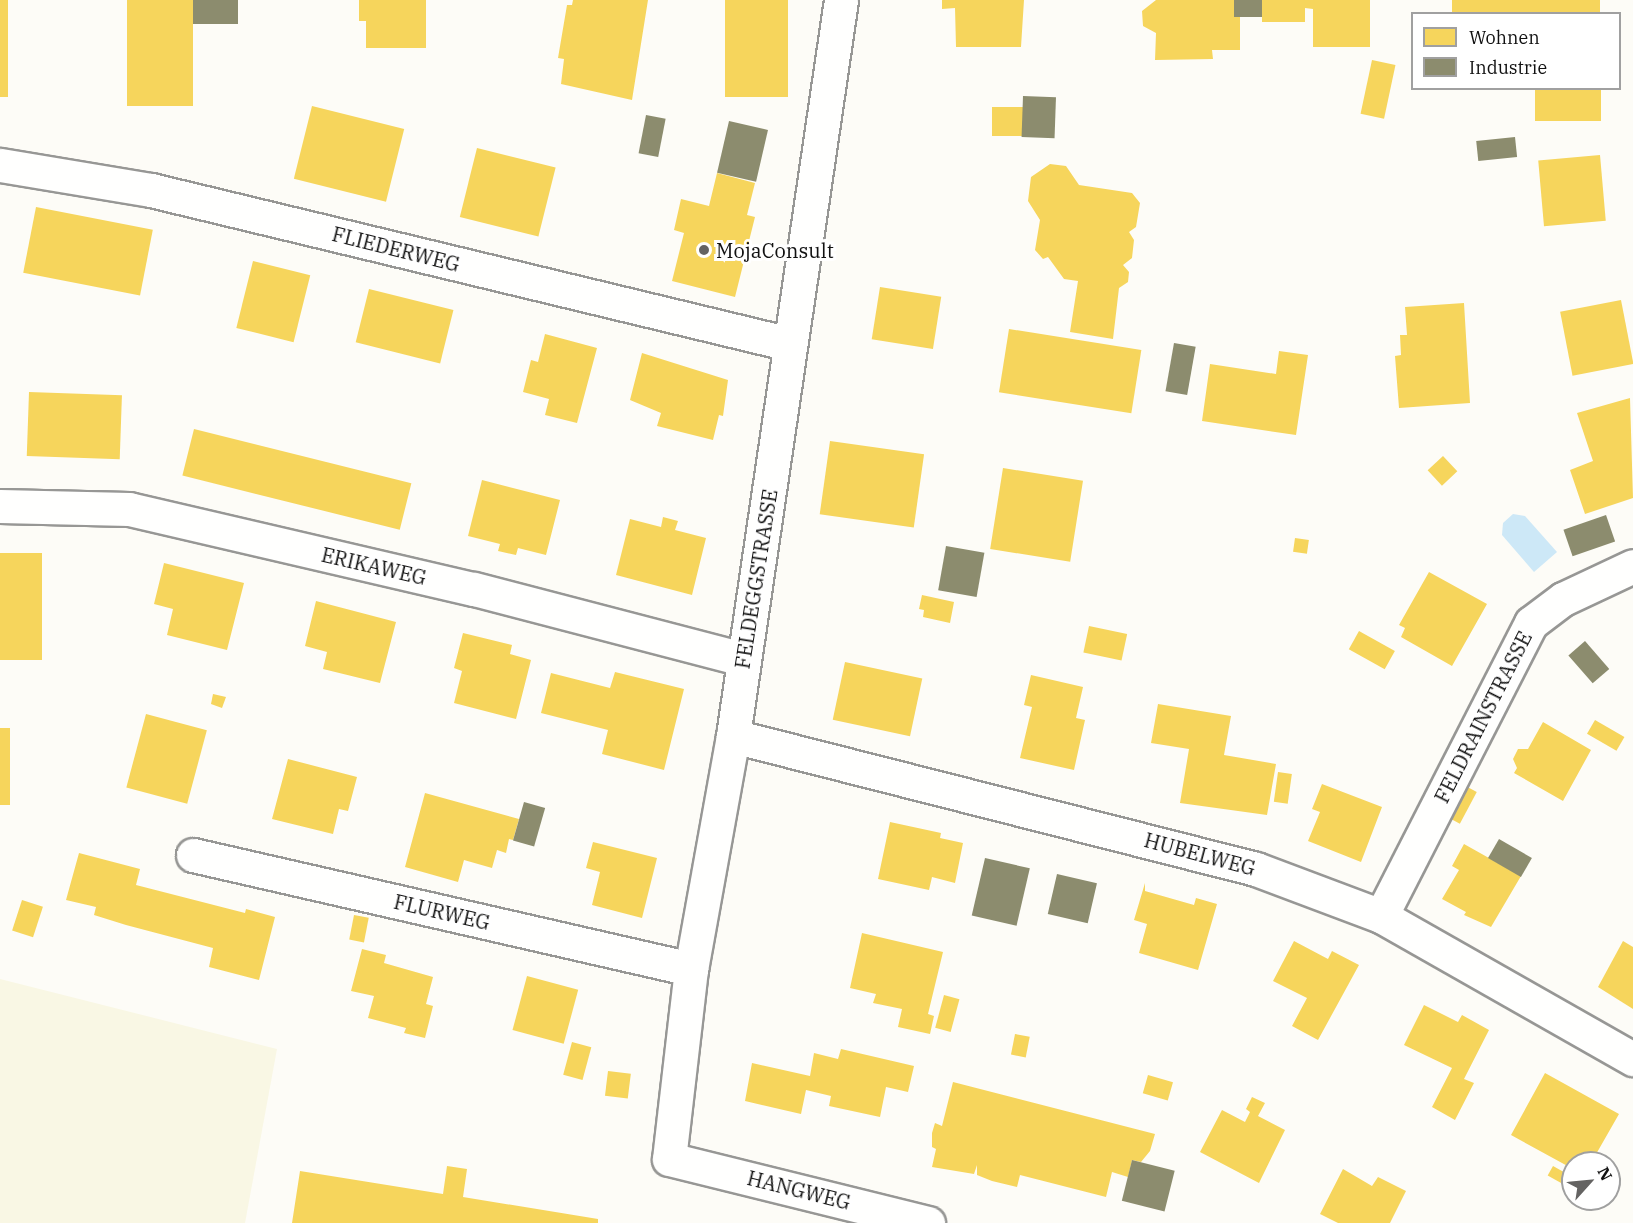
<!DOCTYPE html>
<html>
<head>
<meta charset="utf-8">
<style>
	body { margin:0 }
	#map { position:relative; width:1633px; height:1223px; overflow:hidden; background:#fdfcf7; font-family:"IBM Plex Serif",serif }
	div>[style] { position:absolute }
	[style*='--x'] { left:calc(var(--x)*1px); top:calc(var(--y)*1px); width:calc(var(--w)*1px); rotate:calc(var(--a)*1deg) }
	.farmland>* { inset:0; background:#f9f7e4 }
	.water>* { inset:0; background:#cde8f7 }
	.homes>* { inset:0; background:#f6d55c; transform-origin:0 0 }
	.industry>* { inset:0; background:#8c8c6e; transform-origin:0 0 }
	.roads { filter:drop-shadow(2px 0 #979795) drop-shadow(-2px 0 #979795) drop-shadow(0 2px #979795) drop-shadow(0 -2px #979795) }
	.minor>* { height:33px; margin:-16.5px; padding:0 16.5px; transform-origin:16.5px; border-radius:16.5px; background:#fffffe }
	.dots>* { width:16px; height:16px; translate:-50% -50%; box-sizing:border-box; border:3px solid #fff; border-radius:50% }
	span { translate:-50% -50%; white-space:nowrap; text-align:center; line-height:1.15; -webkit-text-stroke:6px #fff; paint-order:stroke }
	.street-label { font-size:20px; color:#111 }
	.poi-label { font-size:20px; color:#111 }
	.left { translate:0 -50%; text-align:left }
	.legend { position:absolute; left:1411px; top:12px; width:210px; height:78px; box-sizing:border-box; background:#fff; border:2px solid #a0a0a0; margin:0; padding:8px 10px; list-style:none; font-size:18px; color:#111 }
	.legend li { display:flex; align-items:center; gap:12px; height:30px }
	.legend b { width:30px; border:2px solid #a0a0a0 }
	.north { position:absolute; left:1561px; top:1151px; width:60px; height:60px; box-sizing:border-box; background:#fff; border:2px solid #a0a0a0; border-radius:50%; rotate:63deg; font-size:16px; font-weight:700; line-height:24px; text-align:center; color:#111 }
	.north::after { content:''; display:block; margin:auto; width:21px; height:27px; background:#646362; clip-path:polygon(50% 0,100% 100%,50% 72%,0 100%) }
</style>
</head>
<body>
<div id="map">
	<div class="farmland">
		<div style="clip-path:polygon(0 979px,277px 1049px,245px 1223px,0 1223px)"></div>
	</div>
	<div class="water">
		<div style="clip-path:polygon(1513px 514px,1525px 516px,1557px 552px,1534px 572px,1502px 535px,1503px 523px)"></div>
	</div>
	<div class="homes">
		<div style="left:0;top:0;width:8px;height:97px"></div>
		<div style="left:127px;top:0;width:66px;height:106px"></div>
		<div style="clip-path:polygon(359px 0,426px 0,426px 48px,366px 48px,366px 21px,359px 21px)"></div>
		<div style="clip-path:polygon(573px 0,648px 0,632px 100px,561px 84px,564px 59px,558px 58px,567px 5px,572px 5px)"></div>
		<div style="left:725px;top:0;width:63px;height:97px"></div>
		<div style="clip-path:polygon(942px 0,1024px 0,1021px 47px,956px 47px,955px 8px,942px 9px)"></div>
		<div style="clip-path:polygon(1156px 0,1234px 0,1234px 17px,1240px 17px,1240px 50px,1212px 50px,1213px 59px,1155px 60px,1156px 33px,1143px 26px,1142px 11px)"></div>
		<div style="clip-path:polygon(1262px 0,1370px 0,1370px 47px,1313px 47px,1313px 9px,1305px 8px,1305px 22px,1262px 22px)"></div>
		<div style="left:1452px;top:0;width:148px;height:14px"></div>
		<div style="left:1372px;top:60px;width:24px;height:55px;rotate:12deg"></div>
		<div style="left:1535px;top:88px;width:66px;height:33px"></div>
		<div style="left:312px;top:106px;width:95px;height:75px;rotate:14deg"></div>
		<div style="left:992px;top:107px;width:31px;height:29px"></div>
		<div style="left:477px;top:148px;width:81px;height:71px;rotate:14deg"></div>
		<div style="left:1600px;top:155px;width:66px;height:62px;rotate:85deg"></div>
		<div style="clip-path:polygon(1050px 164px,1066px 166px,1079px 185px,1132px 193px,1140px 203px,1136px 227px,1129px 232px,1134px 240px,1132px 258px,1123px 265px,1129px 272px,1128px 282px,1119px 288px,1113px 339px,1070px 332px,1078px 281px,1064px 279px,1048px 257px,1043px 259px,1035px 250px,1040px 220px,1028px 201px,1031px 177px)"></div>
		<div style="clip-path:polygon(717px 173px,755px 183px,747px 215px,755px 217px,735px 297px,672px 281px,684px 233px,674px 230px,681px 199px,709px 206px)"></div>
		<div style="left:36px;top:207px;width:119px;height:67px;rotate:11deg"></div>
		<div style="left:253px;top:261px;width:59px;height:69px;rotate:14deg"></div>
		<div style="left:880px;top:287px;width:62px;height:53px;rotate:9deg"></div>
		<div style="left:369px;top:289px;width:87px;height:55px;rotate:14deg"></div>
		<div style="left:1621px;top:300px;width:65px;height:62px;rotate:79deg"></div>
		<div style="clip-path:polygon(1464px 303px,1470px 403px,1399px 408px,1395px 356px,1401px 355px,1400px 335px,1407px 335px,1405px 307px)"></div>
		<div style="left:1009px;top:329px;width:134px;height:64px;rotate:9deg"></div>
		<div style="clip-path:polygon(545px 334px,597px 348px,577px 423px,545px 415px,549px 399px,523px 392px,531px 360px,538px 362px)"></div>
		<div style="clip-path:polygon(1279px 351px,1308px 355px,1296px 435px,1202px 421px,1210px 364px,1276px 374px)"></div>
		<div style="clip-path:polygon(642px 353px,728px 380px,723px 416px,719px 415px,713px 440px,657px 426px,661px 413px,630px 400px)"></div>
		<div style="left:29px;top:392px;width:93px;height:64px;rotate:2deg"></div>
		<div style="clip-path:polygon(1630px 398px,1633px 498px,1585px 514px,1570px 470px,1593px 461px,1577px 413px)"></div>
		<div style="left:194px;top:429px;width:224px;height:48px;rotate:14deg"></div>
		<div style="left:830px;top:441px;width:95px;height:74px;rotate:8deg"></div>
		<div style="left:1443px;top:456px;width:21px;height:21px;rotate:47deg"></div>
		<div style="left:1003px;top:468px;width:81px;height:82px;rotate:9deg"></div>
		<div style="clip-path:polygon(482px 480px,560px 500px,546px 555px,518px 548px,516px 555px,498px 551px,500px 544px,468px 536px)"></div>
		<div style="clip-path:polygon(663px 517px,678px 521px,675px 530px,706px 538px,692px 595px,616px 575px,630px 519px,661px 527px)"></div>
		<div style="left:1295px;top:538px;width:14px;height:14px;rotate:8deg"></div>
		<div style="left:0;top:553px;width:42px;height:107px"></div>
		<div style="clip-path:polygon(164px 563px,244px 583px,227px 650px,167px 635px,173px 609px,154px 604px)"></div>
		<div style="clip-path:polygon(1429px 572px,1487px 604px,1452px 666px,1401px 637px,1405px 628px,1399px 625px)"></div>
		<div style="clip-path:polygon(922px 595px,954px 602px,950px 623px,923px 617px,924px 610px,919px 609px)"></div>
		<div style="clip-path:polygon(316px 601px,396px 622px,380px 683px,323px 669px,327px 652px,305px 646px)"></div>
		<div style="left:1089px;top:626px;width:39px;height:27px;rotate:12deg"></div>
		<div style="left:1359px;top:631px;width:41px;height:21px;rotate:29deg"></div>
		<div style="clip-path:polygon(463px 633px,512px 645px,510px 654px,531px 660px,516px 719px,454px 703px,462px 671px,454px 668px)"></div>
		<div style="left:845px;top:662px;width:79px;height:59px;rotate:12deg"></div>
		<div style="clip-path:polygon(615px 672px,684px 689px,664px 770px,602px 754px,608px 730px,541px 713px,551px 673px,610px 688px)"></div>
		<div style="clip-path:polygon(1031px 675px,1083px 687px,1076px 718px,1085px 720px,1074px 770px,1020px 758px,1032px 707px,1024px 705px)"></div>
		<div style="clip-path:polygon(213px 694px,226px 697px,222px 708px,211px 704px)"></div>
		<div style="clip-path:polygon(1158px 704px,1231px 716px,1224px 755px,1276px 764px,1267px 815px,1180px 803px,1189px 749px,1151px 743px)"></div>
		<div style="left:146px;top:714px;width:63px;height:76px;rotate:15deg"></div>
		<div style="left:1595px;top:720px;width:34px;height:16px;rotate:30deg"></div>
		<div style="clip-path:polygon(1543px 722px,1591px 750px,1563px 801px,1514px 773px,1517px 768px,1513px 759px,1518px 749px,1528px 749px)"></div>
		<div style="left:0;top:728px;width:10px;height:77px"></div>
		<div style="clip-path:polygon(288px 759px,357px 777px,348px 811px,339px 809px,333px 834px,272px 819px)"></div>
		<div style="left:1278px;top:772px;width:14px;height:30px;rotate:8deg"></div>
		<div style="left:1460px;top:783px;width:19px;height:36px;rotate:28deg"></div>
		<div style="clip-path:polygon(1322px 784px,1382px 807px,1361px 862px,1308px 841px,1320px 812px,1312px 809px)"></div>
		<div style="clip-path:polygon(425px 793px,519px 819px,513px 840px,509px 839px,506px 853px,497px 850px,492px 868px,464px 860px,458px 882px,405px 867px)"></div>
		<div style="clip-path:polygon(890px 822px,941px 833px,940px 838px,963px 843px,955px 883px,932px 877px,929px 890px,878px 879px)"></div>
		<div style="clip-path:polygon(593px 842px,657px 858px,642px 918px,592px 905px,600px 872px,586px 868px)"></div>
		<div style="clip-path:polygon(1464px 844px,1521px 876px,1491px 927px,1464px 915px,1466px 912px,1442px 899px,1459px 870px,1452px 866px)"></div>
		<div style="clip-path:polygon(79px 853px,140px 869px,136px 885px,245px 913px,246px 909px,275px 917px,259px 980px,209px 967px,213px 948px,126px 925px,94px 915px,96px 907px,66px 900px)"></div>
		<div style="clip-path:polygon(1145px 883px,1145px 891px,1194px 905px,1196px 898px,1217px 904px,1198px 970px,1139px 953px,1147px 924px,1134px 920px)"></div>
		<div style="left:22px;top:900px;width:22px;height:32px;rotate:18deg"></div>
		<div style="left:354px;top:915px;width:15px;height:25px;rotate:11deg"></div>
		<div style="clip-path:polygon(862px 933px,943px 952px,928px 1014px,934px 1016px,930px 1034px,898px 1027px,902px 1009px,873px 1003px,876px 994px,850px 988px)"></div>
		<div style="clip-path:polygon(1294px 941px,1328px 959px,1332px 951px,1359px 965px,1318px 1040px,1292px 1026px,1307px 998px,1273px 981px)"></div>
		<div style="clip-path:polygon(1623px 941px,1633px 947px,1633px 1009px,1598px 987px)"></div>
		<div style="clip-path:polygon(362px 949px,386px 955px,384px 963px,433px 977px,426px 1004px,433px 1006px,425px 1038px,404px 1033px,406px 1028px,368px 1018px,374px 996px,351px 991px)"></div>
		<div style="left:527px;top:976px;width:53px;height:56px;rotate:15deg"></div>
		<div style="left:944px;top:995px;width:16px;height:34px;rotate:15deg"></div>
		<div style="clip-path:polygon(1424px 1005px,1458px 1022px,1462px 1015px,1489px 1030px,1464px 1079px,1474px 1083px,1455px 1120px,1432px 1107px,1452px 1068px,1404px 1045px)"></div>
		<div style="left:1015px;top:1034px;width:15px;height:21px;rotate:11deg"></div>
		<div style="left:572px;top:1042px;width:20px;height:34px;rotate:15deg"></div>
		<div style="clip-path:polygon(841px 1049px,914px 1066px,908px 1092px,886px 1087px,880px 1117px,829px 1106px,831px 1096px,806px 1090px,801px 1114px,745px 1101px,752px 1063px,810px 1076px,814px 1053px,838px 1059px)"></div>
		<div style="left:608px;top:1071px;width:23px;height:25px;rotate:7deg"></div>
		<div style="clip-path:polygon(1545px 1073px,1619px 1114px,1591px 1163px,1573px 1163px,1573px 1169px,1511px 1135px)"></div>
		<div style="left:1148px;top:1075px;width:26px;height:19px;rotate:16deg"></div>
		<div style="clip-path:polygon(953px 1082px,1155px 1134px,1150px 1151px,1141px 1162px,1132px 1160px,1128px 1177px,1112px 1172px,1106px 1197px,1020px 1175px,1017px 1187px,992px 1181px,977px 1175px,977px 1165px,974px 1174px,932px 1167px,936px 1149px,932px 1147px,932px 1133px,935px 1123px,942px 1126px)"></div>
		<div style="clip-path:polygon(1252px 1097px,1265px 1103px,1258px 1116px,1285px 1130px,1259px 1183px,1200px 1152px,1222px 1110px,1245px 1122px,1250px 1112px,1246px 1109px)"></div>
		<div style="clip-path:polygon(447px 1166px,467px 1169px,463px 1197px,598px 1219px,598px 1223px,292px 1223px,300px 1171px,443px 1194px)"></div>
		<div style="left:1553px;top:1166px;width:23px;height:11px;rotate:29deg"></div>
		<div style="clip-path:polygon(1343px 1169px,1372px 1186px,1378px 1177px,1406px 1191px,1390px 1223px,1338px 1223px,1320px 1214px)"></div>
	</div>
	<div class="industry">
		<div style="left:193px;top:0;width:45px;height:24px"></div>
		<div style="left:1234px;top:0;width:28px;height:17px"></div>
		<div style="left:1023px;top:96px;width:33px;height:41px;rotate:2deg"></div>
		<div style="left:646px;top:115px;width:20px;height:39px;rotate:11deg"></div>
		<div style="left:729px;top:121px;width:40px;height:53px;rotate:13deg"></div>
		<div style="left:1515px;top:137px;width:20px;height:39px;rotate:84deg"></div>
		<div style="left:1174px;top:343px;width:22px;height:49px;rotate:10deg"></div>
		<div style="left:1606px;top:515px;width:28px;height:45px;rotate:71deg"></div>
		<div style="left:946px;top:546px;width:39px;height:45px;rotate:10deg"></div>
		<div style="left:1585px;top:641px;width:37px;height:22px;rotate:49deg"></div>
		<div style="left:524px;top:802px;width:22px;height:40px;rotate:16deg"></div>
		<div style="left:1499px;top:839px;width:38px;height:22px;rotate:30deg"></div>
		<div style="left:985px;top:858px;width:46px;height:59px;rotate:13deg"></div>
		<div style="left:1057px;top:874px;width:41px;height:41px;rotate:13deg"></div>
		<div style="left:1132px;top:1160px;width:44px;height:42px;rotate:14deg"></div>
	</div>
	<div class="roads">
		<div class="minor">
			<div style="--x:841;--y:0;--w:744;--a:98.35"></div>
			<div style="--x:733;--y:736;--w:237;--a:100.2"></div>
			<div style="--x:691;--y:969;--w:191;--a:96.6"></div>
			<div style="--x:669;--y:1159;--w:267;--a:13.9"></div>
			<div style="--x:0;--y:165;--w:153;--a:9.4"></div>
			<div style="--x:151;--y:190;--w:657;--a:13.55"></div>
			<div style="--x:0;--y:506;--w:129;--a:1.3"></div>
			<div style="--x:129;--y:509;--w:354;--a:13.1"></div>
			<div style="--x:474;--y:589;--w:278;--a:14.6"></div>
			<div style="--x:733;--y:736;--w:540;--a:14.27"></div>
			<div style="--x:1256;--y:869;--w:134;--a:20.6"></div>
			<div style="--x:1381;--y:916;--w:290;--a:29.6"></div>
			<div style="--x:193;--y:855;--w:511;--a:12.89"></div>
			<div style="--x:1381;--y:916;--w:329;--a:-62.9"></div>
			<div style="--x:1531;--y:623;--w:40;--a:-37"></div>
			<div style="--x:1563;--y:599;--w:77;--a:-25.2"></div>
		</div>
	</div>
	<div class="dots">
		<div style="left:704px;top:250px;background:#646362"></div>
	</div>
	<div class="street-label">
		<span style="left:396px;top:249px;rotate:14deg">FLIEDERWEG</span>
		<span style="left:374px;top:566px;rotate:13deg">ERIKAWEG</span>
		<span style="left:756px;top:579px;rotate:-81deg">FELDEGGSTRASSE</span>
		<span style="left:1483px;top:717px;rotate:-63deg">FELDRAINSTRASSE</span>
		<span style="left:1200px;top:854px;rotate:15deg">HUBELWEG</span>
		<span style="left:442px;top:912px;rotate:13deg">FLURWEG</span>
		<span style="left:799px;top:1190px;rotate:14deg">HANGWEG</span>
	</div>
	<div class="poi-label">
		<span class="left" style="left:716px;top:250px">MojaConsult</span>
	</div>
	<ul class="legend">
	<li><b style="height:16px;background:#f6d55c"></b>Wohnen</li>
	<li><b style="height:16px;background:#8c8c6e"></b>Industrie</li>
	</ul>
	<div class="north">N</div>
</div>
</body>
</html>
